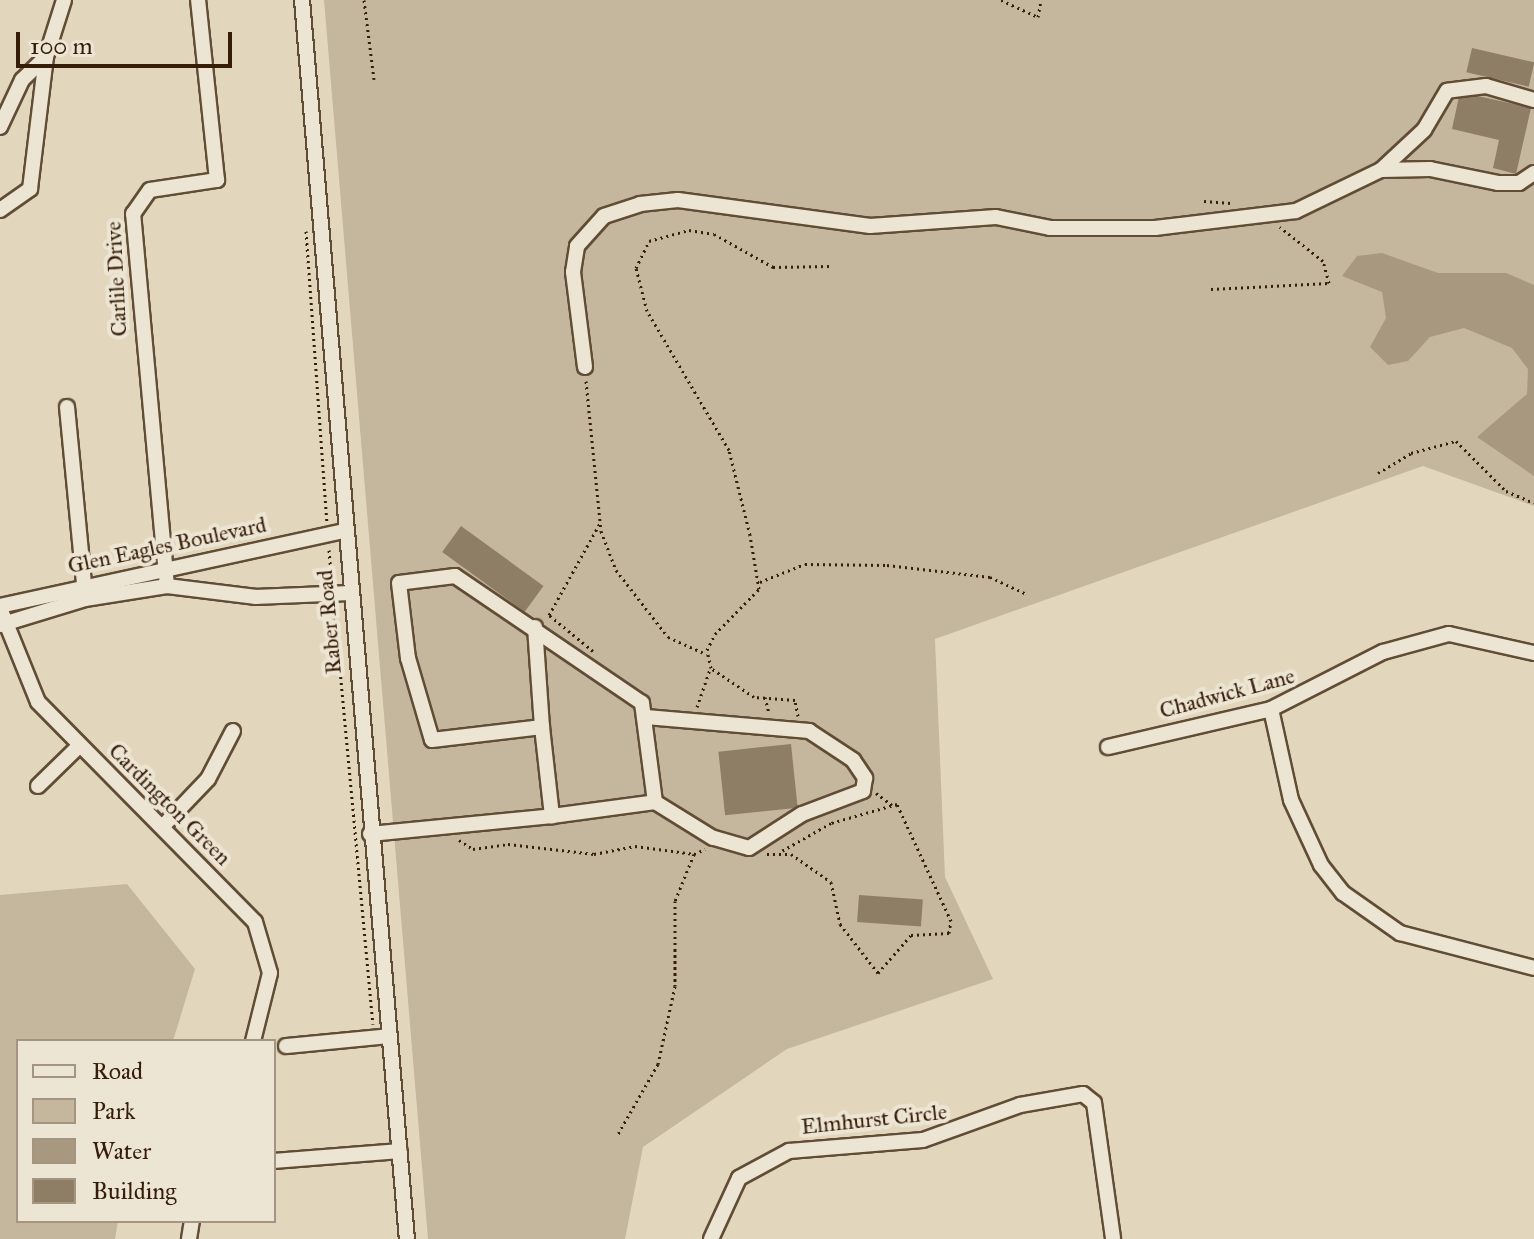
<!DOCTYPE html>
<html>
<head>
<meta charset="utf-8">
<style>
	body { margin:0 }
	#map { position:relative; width:1534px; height:1239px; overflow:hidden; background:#e2d7bc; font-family:"IM FELL Great Primer",serif }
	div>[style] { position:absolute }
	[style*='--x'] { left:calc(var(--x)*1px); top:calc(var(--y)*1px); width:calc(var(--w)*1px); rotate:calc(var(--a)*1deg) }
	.green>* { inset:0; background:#c5b79d }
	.water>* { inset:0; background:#a8987f }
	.building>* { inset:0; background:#8f7e66; transform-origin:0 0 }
	.path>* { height:3px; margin-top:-1.5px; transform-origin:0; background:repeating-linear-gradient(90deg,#361d08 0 2px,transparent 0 6px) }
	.roads { filter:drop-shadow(2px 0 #614c35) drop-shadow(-2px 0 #614c35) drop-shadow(0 2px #614c35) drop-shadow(0 -2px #614c35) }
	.minor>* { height:14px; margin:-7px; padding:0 7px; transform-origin:7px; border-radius:7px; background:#ece5d3 }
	span { translate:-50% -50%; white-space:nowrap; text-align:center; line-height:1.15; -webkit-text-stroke:8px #ece5d3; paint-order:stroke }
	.street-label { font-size:22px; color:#361d08 }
	.legend { position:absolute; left:16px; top:1039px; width:260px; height:184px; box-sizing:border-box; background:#ece5d3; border:2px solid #a39582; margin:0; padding:10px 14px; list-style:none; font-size:24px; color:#361d08 }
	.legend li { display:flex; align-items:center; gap:16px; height:40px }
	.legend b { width:40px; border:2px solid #a39582 }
	.scale { position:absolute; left:16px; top:32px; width:216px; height:36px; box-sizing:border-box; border:4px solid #361d08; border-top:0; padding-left:10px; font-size:24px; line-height:28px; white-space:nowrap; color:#361d08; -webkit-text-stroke:6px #ece5d3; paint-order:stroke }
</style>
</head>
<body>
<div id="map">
	<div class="green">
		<div style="clip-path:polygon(324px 0,1534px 0,1534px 506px,1423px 466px,935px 639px,945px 877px,993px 979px,787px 1049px,643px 1147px,625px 1239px,428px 1239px)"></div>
		<div style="clip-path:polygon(127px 884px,195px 969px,173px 1041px,18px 1041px,18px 1221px,118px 1221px,115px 1239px,0 1239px,0 895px)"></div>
	</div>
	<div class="water">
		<div style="clip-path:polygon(1382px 253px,1438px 273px,1506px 273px,1534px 285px,1534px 476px,1477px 437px,1527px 394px,1528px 369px,1512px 348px,1464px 328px,1430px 337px,1408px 361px,1388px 365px,1370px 347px,1386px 318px,1382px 292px,1342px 276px,1357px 256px)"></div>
	</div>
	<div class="building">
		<div style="left:1472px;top:48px;width:64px;height:25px;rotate:13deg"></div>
		<div style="clip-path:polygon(1460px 92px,1531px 108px,1516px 174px,1493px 168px,1499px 140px,1452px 129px)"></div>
		<div style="left:461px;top:526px;width:102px;height:32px;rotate:36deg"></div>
		<div style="left:791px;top:744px;width:64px;height:73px;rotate:84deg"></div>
		<div style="left:859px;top:895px;width:64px;height:27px;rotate:4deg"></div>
	</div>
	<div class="path">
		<div style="--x:364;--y:0;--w:80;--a:82.8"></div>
		<div style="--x:1001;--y:0;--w:41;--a:24.7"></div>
		<div style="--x:1038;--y:17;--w:17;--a:-80"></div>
		<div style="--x:1204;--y:201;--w:27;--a:4"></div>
		<div style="--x:306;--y:231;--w:292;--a:85.9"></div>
		<div style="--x:1211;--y:289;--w:118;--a:-2.9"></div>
		<div style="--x:1329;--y:283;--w:23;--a:-105"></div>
		<div style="--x:1323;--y:261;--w:55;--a:-141.7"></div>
		<div style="--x:586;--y:381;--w:151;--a:84.3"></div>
		<div style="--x:601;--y:531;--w:42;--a:69"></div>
		<div style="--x:616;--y:570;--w:85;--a:52.2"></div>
		<div style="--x:668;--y:637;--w:42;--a:24.1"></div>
		<div style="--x:1378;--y:473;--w:39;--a:-31"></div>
		<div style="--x:1411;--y:453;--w:47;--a:-14.9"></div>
		<div style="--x:1456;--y:441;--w:71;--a:45"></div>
		<div style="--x:1506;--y:491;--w:30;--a:23"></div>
		<div style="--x:329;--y:550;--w:32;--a:85"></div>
		<div style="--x:760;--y:582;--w:48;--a:-21.8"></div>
		<div style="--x:805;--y:564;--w:82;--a:0.7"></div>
		<div style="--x:887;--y:565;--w:104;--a:6.6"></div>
		<div style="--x:990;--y:577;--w:40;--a:25"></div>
		<div style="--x:334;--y:605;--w:421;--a:84.7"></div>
		<div style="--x:593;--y:651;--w:57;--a:-140.7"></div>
		<div style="--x:549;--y:615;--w:107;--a:-61"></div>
		<div style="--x:765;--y:697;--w:16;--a:76"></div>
		<div style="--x:697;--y:707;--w:40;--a:-71.1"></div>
		<div style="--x:798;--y:716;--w:16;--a:-101"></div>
		<div style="--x:795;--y:700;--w:41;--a:-175.8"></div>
		<div style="--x:754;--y:697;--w:52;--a:-146"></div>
		<div style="--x:711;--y:668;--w:18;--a:-103"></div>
		<div style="--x:707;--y:650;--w:18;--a:-63"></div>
		<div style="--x:715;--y:634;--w:63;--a:-45.6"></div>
		<div style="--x:759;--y:589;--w:55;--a:-99.5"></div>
		<div style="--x:750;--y:535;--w:88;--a:-103.9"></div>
		<div style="--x:729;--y:450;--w:161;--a:-120.5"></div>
		<div style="--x:647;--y:311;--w:44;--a:-104.3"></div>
		<div style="--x:636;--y:268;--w:30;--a:-64"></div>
		<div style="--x:649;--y:241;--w:41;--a:-15.4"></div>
		<div style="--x:689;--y:230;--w:25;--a:9"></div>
		<div style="--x:714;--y:234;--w:68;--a:29.2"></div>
		<div style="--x:773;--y:267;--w:58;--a:-1"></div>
		<div style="--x:876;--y:793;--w:20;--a:37"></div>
		<div style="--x:459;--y:840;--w:17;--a:33"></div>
		<div style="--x:473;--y:849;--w:35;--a:-8"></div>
		<div style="--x:508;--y:844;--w:87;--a:6.6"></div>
		<div style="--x:594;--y:854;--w:42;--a:-11"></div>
		<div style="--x:635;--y:846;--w:60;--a:7.7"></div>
		<div style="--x:694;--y:854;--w:51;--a:112"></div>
		<div style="--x:675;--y:901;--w:85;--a:90"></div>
		<div style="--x:675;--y:986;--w:80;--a:102.3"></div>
		<div style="--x:658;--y:1064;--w:81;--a:119.7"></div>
		<div style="--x:694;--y:854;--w:12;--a:-24"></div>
		<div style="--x:767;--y:854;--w:24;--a:0"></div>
		<div style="--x:791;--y:854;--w:49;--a:35"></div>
		<div style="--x:831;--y:882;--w:43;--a:77.9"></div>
		<div style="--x:840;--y:924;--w:62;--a:52.2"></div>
		<div style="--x:878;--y:973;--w:50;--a:-49"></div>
		<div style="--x:911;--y:935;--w:38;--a:-3"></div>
		<div style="--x:949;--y:933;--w:12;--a:-81"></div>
		<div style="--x:951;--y:921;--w:129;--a:-114.8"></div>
		<div style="--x:897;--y:804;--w:69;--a:163.9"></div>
		<div style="--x:831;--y:823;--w:59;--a:150.4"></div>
	</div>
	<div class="roads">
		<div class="minor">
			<div style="--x:302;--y:0;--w:1243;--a:85.16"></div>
			<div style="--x:1534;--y:100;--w:50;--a:-163.7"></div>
			<div style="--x:1486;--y:86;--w:39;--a:173"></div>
			<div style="--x:1447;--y:91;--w:45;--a:120.5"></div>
			<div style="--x:1424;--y:130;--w:59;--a:137.1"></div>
			<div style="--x:1381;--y:170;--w:49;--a:-1.2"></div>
			<div style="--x:1430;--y:169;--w:69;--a:11.6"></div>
			<div style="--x:1498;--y:183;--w:21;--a:0"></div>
			<div style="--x:1519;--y:183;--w:18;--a:-34"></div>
			<div style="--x:0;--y:127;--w:52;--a:-64.9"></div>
			<div style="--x:22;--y:80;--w:33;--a:-44"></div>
			<div style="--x:46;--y:57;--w:60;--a:-72.5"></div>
			<div style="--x:0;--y:210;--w:37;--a:-35"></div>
			<div style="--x:30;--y:189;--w:133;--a:-83.1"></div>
			<div style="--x:585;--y:367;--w:96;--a:-97.2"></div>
			<div style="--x:573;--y:272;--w:26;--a:-81"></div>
			<div style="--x:577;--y:246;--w:40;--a:-48"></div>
			<div style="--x:604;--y:216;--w:38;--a:-18"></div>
			<div style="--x:640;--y:204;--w:38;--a:-6"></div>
			<div style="--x:678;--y:200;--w:194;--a:7.7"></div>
			<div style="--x:870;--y:226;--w:126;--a:-4.1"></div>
			<div style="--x:996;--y:217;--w:55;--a:11.5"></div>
			<div style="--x:1050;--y:228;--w:105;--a:0"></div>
			<div style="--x:1155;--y:228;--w:142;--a:-6.9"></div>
			<div style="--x:1296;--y:211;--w:94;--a:-25.8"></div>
			<div style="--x:67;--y:407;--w:188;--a:84.5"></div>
			<div style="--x:167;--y:586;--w:374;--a:-95.2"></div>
			<div style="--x:133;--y:214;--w:29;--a:-55"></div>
			<div style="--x:150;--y:190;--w:68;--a:-8.5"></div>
			<div style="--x:217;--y:180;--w:181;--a:-96"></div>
			<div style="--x:0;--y:606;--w:352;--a:-12.3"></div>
			<div style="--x:0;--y:608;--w:101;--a:68"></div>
			<div style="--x:38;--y:702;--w:309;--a:45.4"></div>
			<div style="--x:255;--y:922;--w:53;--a:73.6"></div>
			<div style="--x:270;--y:973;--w:70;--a:104"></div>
			<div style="--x:0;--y:625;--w:89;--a:-17"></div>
			<div style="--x:85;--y:599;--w:83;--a:-9"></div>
			<div style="--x:167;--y:586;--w:90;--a:7"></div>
			<div style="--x:256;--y:597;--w:93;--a:-2.5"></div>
			<div style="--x:535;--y:627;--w:100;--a:86"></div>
			<div style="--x:1271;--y:709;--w:93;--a:77.6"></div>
			<div style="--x:1291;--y:800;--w:72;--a:65.2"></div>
			<div style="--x:1321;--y:865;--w:36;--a:52"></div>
			<div style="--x:1343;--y:893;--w:70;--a:35.1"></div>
			<div style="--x:1400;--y:933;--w:138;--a:14.6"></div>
			<div style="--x:646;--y:717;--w:164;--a:4.9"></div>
			<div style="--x:809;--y:731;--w:53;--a:33.4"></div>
			<div style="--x:853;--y:760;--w:22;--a:56"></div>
			<div style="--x:865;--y:778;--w:13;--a:99"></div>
			<div style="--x:863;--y:791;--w:65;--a:159.3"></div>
			<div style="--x:802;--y:814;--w:63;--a:147.3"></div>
			<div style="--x:749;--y:848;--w:37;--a:-164"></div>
			<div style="--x:713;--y:838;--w:68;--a:-148.2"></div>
			<div style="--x:1108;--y:747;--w:167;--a:-13.1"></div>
			<div style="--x:1271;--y:709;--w:126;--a:-27"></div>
			<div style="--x:1383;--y:652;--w:68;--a:-15.3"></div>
			<div style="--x:1449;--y:634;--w:87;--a:12.6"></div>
			<div style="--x:38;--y:786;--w:57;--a:-44.3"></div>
			<div style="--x:165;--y:824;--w:62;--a:-46.3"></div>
			<div style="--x:208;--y:779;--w:54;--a:-62.5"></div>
			<div style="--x:370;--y:834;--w:183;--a:-5.6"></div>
			<div style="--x:552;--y:816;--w:104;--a:-7.7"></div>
			<div style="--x:655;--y:802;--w:100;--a:-97.5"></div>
			<div style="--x:642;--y:703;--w:226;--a:-145.8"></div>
			<div style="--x:455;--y:576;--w:56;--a:172.9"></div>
			<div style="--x:399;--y:583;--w:76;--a:83.2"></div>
			<div style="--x:408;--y:658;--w:85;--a:73.7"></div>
			<div style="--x:432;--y:740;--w:111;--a:-6.7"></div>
			<div style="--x:542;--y:727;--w:90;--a:83.6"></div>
			<div style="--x:286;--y:1046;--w:104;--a:-5.5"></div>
			<div style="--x:274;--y:1161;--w:126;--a:-4.5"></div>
			<div style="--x:189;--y:1239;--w:18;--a:-81"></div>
			<div style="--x:711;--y:1239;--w:67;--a:-65.3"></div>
			<div style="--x:739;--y:1178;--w:57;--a:-28.4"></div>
			<div style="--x:789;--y:1151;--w:134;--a:-4.7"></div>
			<div style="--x:923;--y:1140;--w:103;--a:-19.8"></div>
			<div style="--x:1020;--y:1105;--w:64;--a:-9.9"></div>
			<div style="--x:1083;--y:1094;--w:14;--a:39"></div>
			<div style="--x:1094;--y:1103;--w:137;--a:82"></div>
		</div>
	</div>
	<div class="street-label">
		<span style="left:116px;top:279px;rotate:-93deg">Carlile Drive</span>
		<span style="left:167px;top:545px;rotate:-12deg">Glen Eagles Boulevard</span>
		<span style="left:329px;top:622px;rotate:-95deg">Raber Road</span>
		<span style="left:1227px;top:693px;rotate:-15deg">Chadwick Lane</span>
		<span style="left:170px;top:804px;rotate:45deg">Cardington Green</span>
		<span style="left:874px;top:1119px;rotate:-6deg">Elmhurst Circle</span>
	</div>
	<ul class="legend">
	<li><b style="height:10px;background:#ece5d3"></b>Road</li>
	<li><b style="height:22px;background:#c5b79d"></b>Park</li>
	<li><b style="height:22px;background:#a8987f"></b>Water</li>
	<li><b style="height:22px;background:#8f7e66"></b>Building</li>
	</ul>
	<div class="scale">100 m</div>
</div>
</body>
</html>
